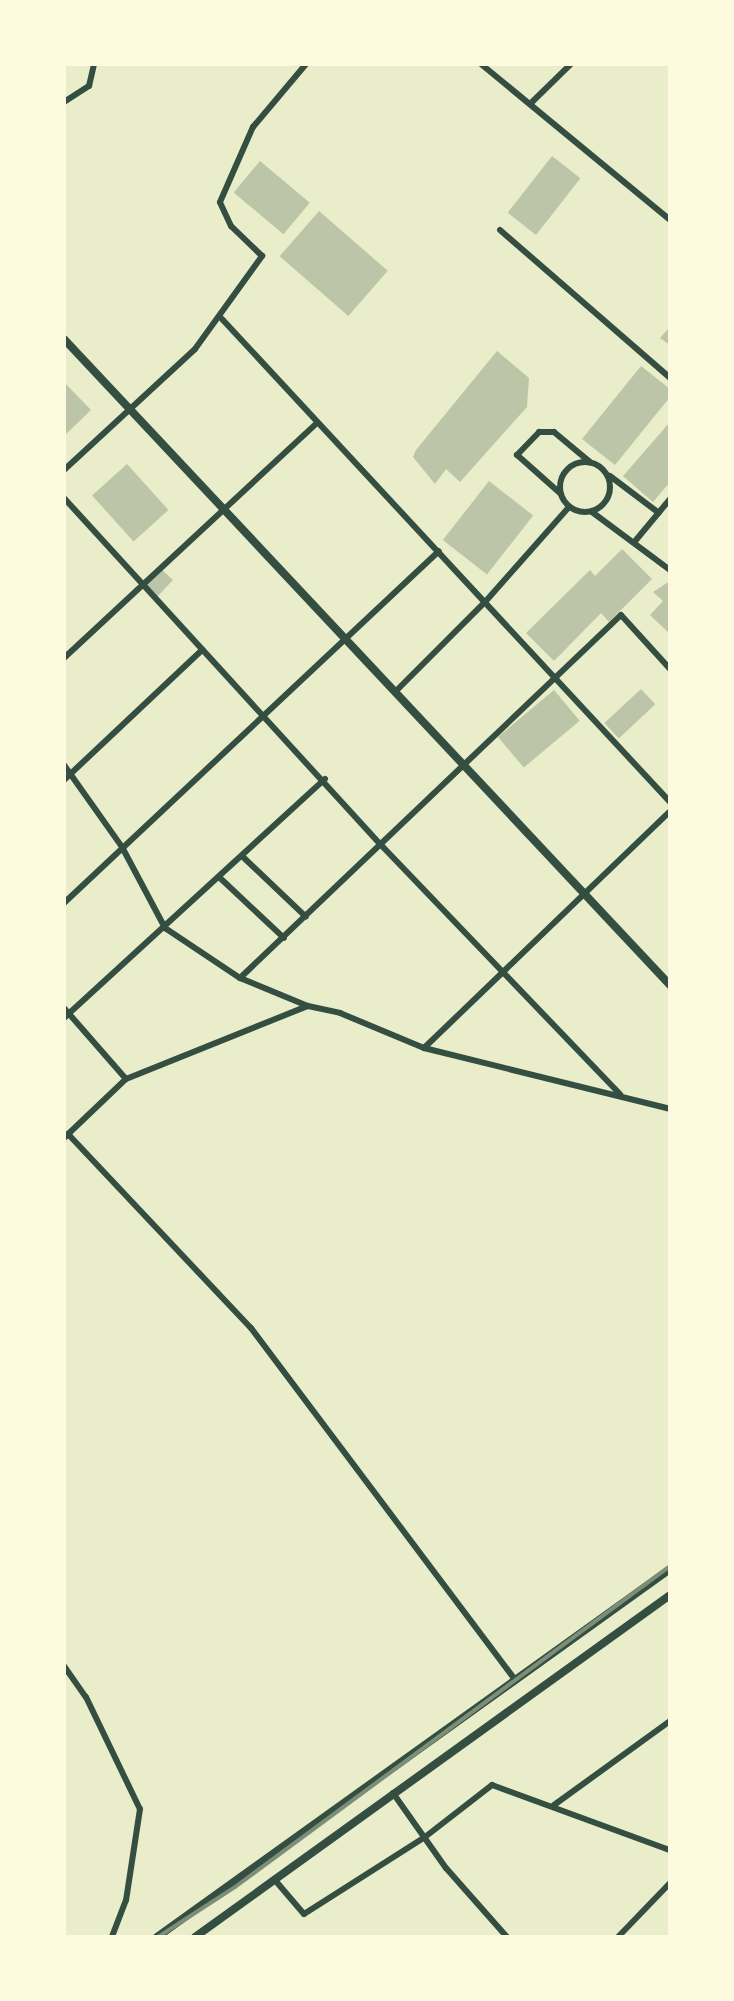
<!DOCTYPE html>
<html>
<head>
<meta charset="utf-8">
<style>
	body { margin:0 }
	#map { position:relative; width:734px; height:2001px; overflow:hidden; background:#e9edc9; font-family:"Varela Round",sans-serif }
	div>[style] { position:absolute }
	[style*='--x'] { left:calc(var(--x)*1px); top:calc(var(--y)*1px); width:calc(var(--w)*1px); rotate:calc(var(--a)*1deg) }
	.building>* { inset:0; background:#bcc5a7; transform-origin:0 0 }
	.minor>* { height:6px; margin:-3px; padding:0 3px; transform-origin:3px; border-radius:3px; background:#344e41 }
	.minor>.ring { margin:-3px; padding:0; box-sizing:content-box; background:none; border:6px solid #344e41; border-radius:50% }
	.secondary>* { height:8px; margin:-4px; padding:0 4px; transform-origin:4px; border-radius:4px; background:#344e41 }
	.rail>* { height:4px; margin:-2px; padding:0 2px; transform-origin:2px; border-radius:2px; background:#7c8e77 }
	span { translate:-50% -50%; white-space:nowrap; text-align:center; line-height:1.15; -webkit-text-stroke:7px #fefae0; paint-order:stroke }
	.frame { position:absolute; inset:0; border:66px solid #fefae0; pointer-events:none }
</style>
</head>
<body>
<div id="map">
	<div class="building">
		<div style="left:552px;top:156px;width:36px;height:72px;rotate:38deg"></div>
		<div style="left:260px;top:161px;width:65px;height:41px;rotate:40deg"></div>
		<div style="left:319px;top:211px;width:91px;height:60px;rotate:41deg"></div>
		<div style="clip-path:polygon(670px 327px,670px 345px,660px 338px)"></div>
		<div style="clip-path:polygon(497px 351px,529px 378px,527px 407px,460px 482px,446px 469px,435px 484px,413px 457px,416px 450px)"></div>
		<div style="clip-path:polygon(641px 366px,670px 389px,670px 397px,615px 465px,582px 439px)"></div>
		<div style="clip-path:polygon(64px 382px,91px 410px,64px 436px)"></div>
		<div style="clip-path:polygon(670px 422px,670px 482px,653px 502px,623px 476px)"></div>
		<div style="left:127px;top:464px;width:62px;height:47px;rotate:48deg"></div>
		<div style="left:489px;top:481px;width:56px;height:75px;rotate:38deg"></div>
		<div style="clip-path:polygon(622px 549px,652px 579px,609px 622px,601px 613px,554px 661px,526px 633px,590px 570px,595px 576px)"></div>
		<div style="left:159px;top:567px;width:19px;height:26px;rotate:43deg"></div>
		<div style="clip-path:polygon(670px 581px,670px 634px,650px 615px,663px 601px,653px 592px)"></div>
		<div style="left:641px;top:689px;width:21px;height:50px;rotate:47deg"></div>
		<div style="left:554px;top:690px;width:40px;height:73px;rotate:50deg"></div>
	</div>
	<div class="minor">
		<div style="--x:481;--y:64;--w:245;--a:39.5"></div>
		<div style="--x:64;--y:102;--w:30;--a:-33"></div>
		<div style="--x:89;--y:86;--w:23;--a:-77"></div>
		<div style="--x:530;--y:104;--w:57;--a:-44.3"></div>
		<div style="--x:500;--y:230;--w:225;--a:41"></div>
		<div style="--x:222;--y:319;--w:659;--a:47.15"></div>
		<div class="ring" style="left:560px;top:462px;width:44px;height:44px"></div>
		<div style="--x:64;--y:470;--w:178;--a:-42.7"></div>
		<div style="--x:195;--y:349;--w:115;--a:-54.2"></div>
		<div style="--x:262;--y:256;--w:43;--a:-135.9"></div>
		<div style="--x:231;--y:226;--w:26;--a:-115"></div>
		<div style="--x:220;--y:202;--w:82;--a:-66.3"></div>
		<div style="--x:253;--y:127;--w:82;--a:-49.9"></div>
		<div style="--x:610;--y:476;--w:61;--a:37.1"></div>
		<div style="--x:561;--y:494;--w:59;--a:-138.4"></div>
		<div style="--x:517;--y:455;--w:32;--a:-46"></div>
		<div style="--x:539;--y:432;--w:15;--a:0"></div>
		<div style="--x:554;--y:432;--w:47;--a:39.8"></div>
		<div style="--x:64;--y:498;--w:471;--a:47.6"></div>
		<div style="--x:382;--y:846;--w:344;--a:46.2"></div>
		<div style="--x:592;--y:512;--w:97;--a:36.6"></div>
		<div style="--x:636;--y:540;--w:53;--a:-50.3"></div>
		<div style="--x:64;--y:658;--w:344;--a:-42.9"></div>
		<div style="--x:395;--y:692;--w:127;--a:-45"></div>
		<div style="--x:485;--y:602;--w:127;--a:-48.5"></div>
		<div style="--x:64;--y:765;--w:100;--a:54.7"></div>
		<div style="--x:122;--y:847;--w:92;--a:62"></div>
		<div style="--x:165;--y:928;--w:90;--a:33.7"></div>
		<div style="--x:240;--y:978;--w:74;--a:22.4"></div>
		<div style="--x:64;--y:780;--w:190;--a:-43.3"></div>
		<div style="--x:242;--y:856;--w:88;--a:43.6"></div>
		<div style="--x:219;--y:877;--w:89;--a:43.2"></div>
		<div style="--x:64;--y:903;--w:514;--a:-43.19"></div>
		<div style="--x:240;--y:978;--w:526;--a:-43.61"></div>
		<div style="--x:621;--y:615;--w:73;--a:47.8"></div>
		<div style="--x:64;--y:1008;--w:94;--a:48.9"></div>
		<div style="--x:64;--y:1018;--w:354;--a:-42.5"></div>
		<div style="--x:424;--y:1048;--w:342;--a:-43.9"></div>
		<div style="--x:68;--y:1134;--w:267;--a:46.7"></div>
		<div style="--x:251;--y:1328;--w:441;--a:53.1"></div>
		<div style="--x:64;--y:1138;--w:86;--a:-43.6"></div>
		<div style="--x:126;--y:1079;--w:196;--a:-21.9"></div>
		<div style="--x:308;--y:1006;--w:33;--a:12"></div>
		<div style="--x:340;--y:1013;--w:91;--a:22.6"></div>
		<div style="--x:424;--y:1048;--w:253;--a:13.9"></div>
		<div style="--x:64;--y:1666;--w:38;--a:55"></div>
		<div style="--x:86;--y:1697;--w:124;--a:64.3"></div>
		<div style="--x:140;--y:1809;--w:92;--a:98.7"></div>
		<div style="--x:126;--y:1900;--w:40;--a:111"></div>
		<div style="--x:393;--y:1793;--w:92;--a:54.8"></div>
		<div style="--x:446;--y:1868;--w:92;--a:48.5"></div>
		<div style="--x:554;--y:1805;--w:143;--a:-35.9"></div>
		<div style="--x:274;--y:1879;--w:46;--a:49.4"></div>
		<div style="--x:304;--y:1914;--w:143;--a:-32.5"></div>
		<div style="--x:425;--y:1837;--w:85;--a:-37.8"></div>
		<div style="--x:492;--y:1785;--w:189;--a:20.1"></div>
		<div style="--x:618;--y:1937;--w:75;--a:-46.1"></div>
	</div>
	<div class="secondary">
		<div style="--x:64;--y:339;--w:886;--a:46.83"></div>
		<div style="--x:157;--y:1937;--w:631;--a:-35.65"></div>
		<div style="--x:195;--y:1937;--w:585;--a:-35.75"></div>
	</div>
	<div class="rail">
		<div style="--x:158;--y:1937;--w:92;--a:-33"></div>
		<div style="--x:235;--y:1887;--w:541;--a:-36.42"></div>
	</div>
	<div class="frame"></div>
</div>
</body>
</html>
